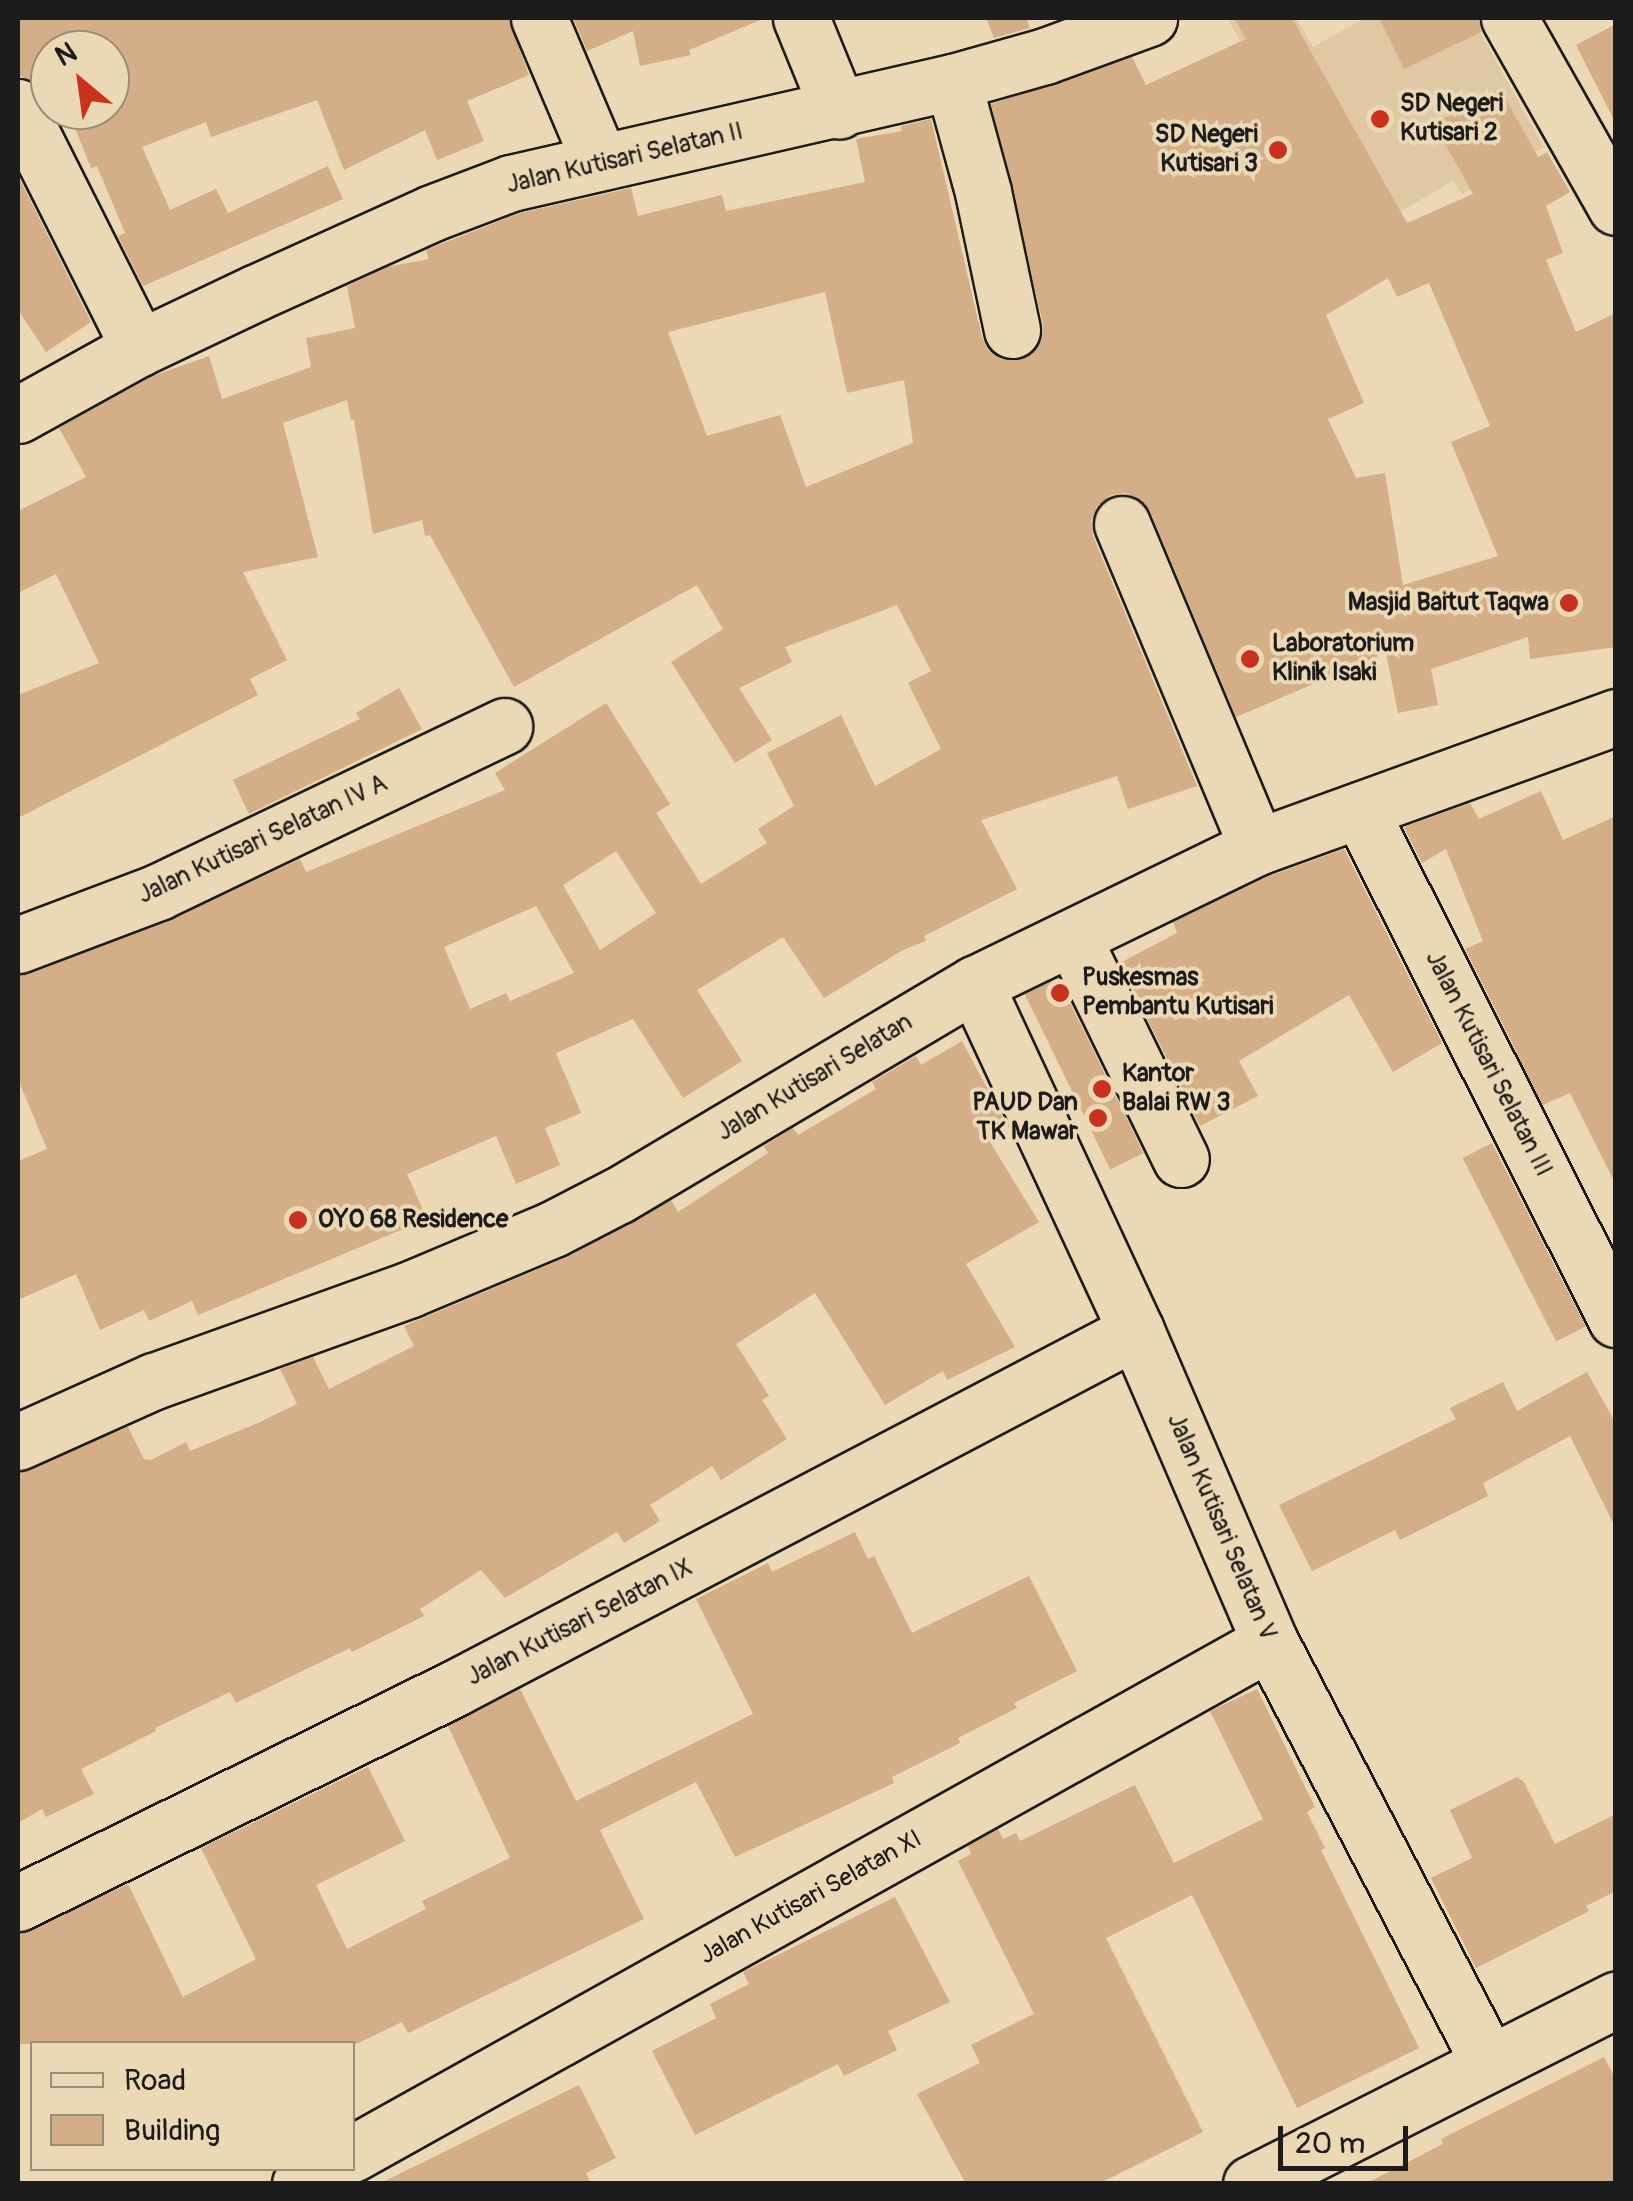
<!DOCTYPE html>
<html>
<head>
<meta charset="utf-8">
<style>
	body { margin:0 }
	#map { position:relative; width:1633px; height:2201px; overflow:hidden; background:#ebd8b5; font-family:Pangolin,sans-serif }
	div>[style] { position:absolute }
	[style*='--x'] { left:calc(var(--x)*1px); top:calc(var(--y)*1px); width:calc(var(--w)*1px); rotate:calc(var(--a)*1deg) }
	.built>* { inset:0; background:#e0c8a4 }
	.building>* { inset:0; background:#d4ae86; transform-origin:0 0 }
	.roads { filter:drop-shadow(2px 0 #1c1c1c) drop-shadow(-2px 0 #1c1c1c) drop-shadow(0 2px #1c1c1c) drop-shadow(0 -2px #1c1c1c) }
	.minor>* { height:55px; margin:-27.5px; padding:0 27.5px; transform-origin:27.5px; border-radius:27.5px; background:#ebd8b5 }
	.dots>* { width:28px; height:28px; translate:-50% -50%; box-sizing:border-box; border:5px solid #ebd8b5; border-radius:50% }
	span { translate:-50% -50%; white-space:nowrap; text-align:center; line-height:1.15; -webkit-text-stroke:8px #ebd8b5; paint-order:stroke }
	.poi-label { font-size:25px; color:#1c1c1c; font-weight:700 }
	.left { translate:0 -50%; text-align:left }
	.right { translate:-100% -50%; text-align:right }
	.street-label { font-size:25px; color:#1c1c1c }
	.frame { position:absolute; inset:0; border:20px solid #1c1c1c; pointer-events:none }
	.legend { position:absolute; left:30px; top:2041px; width:325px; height:130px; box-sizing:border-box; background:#ebd8b5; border:2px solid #988d78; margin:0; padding:12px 18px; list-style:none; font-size:30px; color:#1c1c1c }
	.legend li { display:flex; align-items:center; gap:20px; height:50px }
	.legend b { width:50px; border:2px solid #988d78 }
	.north { position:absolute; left:30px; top:30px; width:100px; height:100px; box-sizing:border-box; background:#ebd8b5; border:2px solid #988d78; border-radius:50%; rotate:331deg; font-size:28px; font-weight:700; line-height:40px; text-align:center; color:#1c1c1c }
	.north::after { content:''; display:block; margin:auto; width:35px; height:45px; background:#c8321e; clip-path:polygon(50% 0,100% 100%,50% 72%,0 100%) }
	.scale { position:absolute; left:1278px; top:2126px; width:130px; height:45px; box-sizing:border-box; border:5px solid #1c1c1c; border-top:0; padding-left:12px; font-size:30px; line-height:35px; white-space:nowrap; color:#1c1c1c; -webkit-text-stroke:8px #ebd8b5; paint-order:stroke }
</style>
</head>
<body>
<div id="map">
	<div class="built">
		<div style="clip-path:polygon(1227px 18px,1296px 18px,1313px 47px,1365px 18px,1472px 18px,1544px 147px,1462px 194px,1453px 181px,1352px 240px)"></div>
	</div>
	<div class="building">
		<div style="clip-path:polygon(18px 18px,508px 18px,529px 75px,467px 101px,484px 141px,437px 160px,425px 130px,344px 170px,317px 100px,211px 137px,206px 122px,142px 147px,170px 210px,216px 189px,228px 213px,328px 166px,343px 199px,143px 286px,118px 236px,125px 233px,97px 166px,91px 168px,68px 110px,110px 110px,110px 50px,50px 50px,50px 76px,36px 82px,18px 76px)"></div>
		<div style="clip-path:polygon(573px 18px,765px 18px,689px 50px,691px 55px,640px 66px,633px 31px,587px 51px)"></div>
		<div style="clip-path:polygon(986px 18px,1026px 18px,1030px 28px,994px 38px)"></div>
		<div style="clip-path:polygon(evenodd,1234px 18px,1292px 18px,1407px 223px,1473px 194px,1434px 124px,1500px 88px,1538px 157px,1547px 152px,1570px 192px,1546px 206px,1563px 253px,1546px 260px,1576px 332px,1616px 313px,1616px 647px,1530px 659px,1528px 637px,1431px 669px,1438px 705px,1398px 713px,1386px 653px,1236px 717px,1150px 511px,1140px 499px,1125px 493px,1111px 495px,1097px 506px,1091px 521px,1093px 536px,1197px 786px,1128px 809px,1117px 776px,981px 820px,1017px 889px,924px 936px,926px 941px,903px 950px,824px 998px,783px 937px,697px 990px,742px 1061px,683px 1098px,633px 1019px,556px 1053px,581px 1113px,545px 1128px,560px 1165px,516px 1184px,496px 1136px,407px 1174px,427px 1219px,198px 1315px,192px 1301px,149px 1321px,144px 1310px,100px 1330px,76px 1274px,18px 1300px,18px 1161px,47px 1149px,18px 1079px,18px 976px,169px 921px,300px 859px,306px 872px,505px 790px,495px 773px,606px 703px,670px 804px,656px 813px,701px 884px,767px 843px,758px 829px,794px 806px,767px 753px,841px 715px,875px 786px,941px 749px,908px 683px,931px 671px,897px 605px,785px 647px,792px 662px,739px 688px,772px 740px,735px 763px,671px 662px,723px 629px,697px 585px,514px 687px,430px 535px,425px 536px,422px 520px,373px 534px,354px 420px,351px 420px,347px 400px,283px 423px,318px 557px,243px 572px,287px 660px,250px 679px,258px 695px,18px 818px,18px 695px,99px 663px,56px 574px,18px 593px,18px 511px,86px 477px,59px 428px,153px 376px,209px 356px,222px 399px,311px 367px,306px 338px,355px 328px,347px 286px,387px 267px,429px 259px,426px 250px,520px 213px,631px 188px,638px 216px,722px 195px,726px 211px,865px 182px,856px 139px,902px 131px,901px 126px,931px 119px,982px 337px,988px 350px,1001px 359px,1019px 360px,1032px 354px,1041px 341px,1043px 324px,991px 104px,1132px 57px,1146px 85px,1246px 39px,1234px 18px,1388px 278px,1397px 297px,1429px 283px,1490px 426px,1451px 442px,1498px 556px,1403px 585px,1385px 473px,1356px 478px,1328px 419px,1364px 403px,1326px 315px,1388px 278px,1234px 18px,825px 292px,847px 393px,904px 380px,913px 443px,806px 487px,780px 415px,707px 436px,668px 332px,825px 292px,1234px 18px,616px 851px,656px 913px,600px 950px,563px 885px,616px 851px,1234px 18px,536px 906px,574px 973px,510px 1001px,506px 993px,470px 1009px,444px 947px,536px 906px)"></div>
		<div style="clip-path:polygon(1379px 18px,1478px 18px,1481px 32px,1404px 69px)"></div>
		<div style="clip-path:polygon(1616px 24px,1616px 124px,1576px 45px)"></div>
		<div style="clip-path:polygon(18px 176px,91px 322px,46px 352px,18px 310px)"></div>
		<div style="clip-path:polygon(399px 688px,422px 729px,249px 814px,233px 780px,360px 719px,356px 713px)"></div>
		<div style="clip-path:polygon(1541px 791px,1563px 840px,1616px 816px,1616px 1185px,1570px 1093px,1543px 1105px,1465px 949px,1483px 941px,1446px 849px,1422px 863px,1404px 827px,1470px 803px,1479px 819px)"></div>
		<div style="clip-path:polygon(1344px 849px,1442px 1043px,1393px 1072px,1349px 995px,1239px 1061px,1258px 1096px,1200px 1126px,1120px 963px,1177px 933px,1173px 922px,1269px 876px)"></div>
		<div style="left:1058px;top:978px;width:195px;height:37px;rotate:64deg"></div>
		<div style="clip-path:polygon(962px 1041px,1003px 1118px,982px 1129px,1039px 1222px,966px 1264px,1015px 1347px,947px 1380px,943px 1371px,885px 1405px,815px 1293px,736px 1344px,769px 1396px,762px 1400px,787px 1439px,721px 1480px,712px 1466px,650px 1505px,660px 1521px,624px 1543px,617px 1532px,505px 1598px,481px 1570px,420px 1609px,424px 1616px,352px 1652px,350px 1648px,236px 1703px,230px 1692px,155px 1728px,156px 1731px,81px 1769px,94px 1794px,46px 1817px,42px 1809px,18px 1823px,18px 1473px,128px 1427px,144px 1459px,151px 1460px,186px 1442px,190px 1451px,258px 1423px,297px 1404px,280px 1369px,313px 1357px,329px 1389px,414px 1346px,404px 1326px,567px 1257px,671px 1200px,678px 1212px,768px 1153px,764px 1146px,793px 1128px,798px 1135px,876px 1089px,872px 1082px,916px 1056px,921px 1065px)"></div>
		<div style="left:1492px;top:1143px;width:206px;height:33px;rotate:63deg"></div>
		<div style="clip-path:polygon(1587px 1372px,1616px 1424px,1616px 1529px,1570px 1436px,1483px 1483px,1488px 1496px,1400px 1540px,1395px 1530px,1312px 1571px,1279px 1505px,1456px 1419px,1450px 1408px,1503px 1382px,1517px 1411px)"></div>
		<div style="clip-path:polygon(855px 1532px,868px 1559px,874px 1556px,912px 1633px,1029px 1576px,1077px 1671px,1014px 1703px,1017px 1708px,958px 1738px,960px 1743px,892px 1777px,894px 1783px,735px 1857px,696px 1782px,600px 1830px,644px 1919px,408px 2033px,402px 2022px,356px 2044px,18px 2044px,18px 1934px,128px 1884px,183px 1997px,256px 1959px,201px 1848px,368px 1767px,405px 1841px,316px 1885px,347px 1949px,426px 1909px,422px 1901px,510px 1858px,448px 1726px,520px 1689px,576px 1801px,753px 1714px,696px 1599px,768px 1563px,772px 1572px)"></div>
		<div style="clip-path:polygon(1257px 1689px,1315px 1807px,1307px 1812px,1325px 1848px,1321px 1850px,1419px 2048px,1297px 2108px,1192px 1895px,1106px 1938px,1203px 2132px,1098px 2184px,966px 2184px,917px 2094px,980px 2063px,971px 2045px,1034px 2014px,958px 1861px,971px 1854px,968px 1846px,998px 1829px,1003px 1839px,1016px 1833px,1020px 1841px,1135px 1785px,1174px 1863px,1263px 1819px,1210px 1711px)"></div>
		<div style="clip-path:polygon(1517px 1777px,1524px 1782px,1555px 1844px,1616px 1814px,1616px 1891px,1586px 1906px,1589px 1911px,1476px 1968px,1431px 1878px,1472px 1858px,1450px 1810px)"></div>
		<div style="clip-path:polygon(895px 1897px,950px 2002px,888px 2031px,897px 2050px,844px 2076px,838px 2064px,695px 2135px,652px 2051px,716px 2018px,710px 2004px,749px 1984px,743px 1972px)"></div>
		<div style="clip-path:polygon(1604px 2057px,1616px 2080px,1616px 2184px,1365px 2184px,1443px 2144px,1441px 2139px)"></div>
		<div style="clip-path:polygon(579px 2085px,616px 2158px,586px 2173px,591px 2184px,379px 2184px)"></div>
	</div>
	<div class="roads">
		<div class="minor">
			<div style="--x:539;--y:18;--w:156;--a:67"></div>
			<div style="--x:801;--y:18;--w:100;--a:67.8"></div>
			<div style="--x:1509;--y:18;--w:217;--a:60.5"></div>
			<div style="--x:953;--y:82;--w:114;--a:74.7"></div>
			<div style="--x:983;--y:192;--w:141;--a:78.1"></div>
			<div style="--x:18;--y:107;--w:270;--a:63.3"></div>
			<div style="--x:18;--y:415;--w:138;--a:-29"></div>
			<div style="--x:139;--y:348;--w:128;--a:-25.4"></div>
			<div style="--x:255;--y:293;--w:194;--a:-24.3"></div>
			<div style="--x:432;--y:213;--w:85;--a:-20.8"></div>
			<div style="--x:511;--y:183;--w:453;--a:-12.9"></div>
			<div style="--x:953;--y:82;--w:96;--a:-15.8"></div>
			<div style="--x:1045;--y:56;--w:111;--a:-20.1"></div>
			<div style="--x:1122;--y:524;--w:350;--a:67.3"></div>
			<div style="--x:1360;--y:810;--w:570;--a:63.3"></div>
			<div style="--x:1073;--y:938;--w:246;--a:64"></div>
			<div style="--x:18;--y:945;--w:150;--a:-20.7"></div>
			<div style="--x:158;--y:892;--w:384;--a:-25.6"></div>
			<div style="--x:975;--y:984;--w:383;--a:65.1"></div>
			<div style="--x:1136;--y:1331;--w:339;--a:66.7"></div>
			<div style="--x:1270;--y:1642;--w:472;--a:62.5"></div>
			<div style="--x:18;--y:1442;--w:149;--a:-24.2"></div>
			<div style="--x:154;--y:1381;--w:270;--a:-19.7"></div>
			<div style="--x:408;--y:1290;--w:157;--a:-22.8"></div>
			<div style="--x:553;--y:1229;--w:74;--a:-27.3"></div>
			<div style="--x:619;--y:1195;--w:414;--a:-30.7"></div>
			<div style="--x:975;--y:984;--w:314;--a:-25.9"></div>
			<div style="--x:1257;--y:847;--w:382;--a:-19.9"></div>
			<div style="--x:18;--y:1903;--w:487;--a:-26.2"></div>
			<div style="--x:455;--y:1688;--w:769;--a:-27.66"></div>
			<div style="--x:352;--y:2154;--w:1051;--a:-29.15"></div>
			<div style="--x:300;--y:2184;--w:31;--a:-32"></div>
			<div style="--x:1251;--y:2184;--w:409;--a:-26.8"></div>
		</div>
	</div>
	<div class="dots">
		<div style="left:1380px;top:119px;background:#c8321e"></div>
		<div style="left:1278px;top:150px;background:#c8321e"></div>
		<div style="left:1569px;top:603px;background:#c8321e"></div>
		<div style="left:1250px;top:659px;background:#c8321e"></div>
		<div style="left:1060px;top:993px;background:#c8321e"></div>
		<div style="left:1102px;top:1089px;background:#c8321e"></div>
		<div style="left:1098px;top:1118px;background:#c8321e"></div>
		<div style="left:298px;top:1220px;background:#c8321e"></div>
	</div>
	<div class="poi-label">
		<span class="left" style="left:1400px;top:119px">SD Negeri<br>Kutisari 2</span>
		<span class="right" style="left:1258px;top:150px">SD Negeri<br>Kutisari 3</span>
		<span class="right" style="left:1549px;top:603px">Masjid Baitut Taqwa</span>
		<span class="left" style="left:1272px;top:659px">Laboratorium<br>Klinik Isaki</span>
		<span class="left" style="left:1082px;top:993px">Puskesmas<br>Pembantu Kutisari</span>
		<span class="left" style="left:1122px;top:1089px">Kantor<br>Balai RW 3</span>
		<span class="right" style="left:1078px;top:1118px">PAUD Dan<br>TK Mawar</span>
		<span class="left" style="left:318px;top:1220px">OYO 68 Residence</span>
	</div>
	<div class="street-label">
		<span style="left:625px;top:159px;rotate:-13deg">Jalan Kutisari Selatan II</span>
		<span style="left:263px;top:840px;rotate:-25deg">Jalan Kutisari Selatan IV A</span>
		<span style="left:1488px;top:1064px;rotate:63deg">Jalan Kutisari Selatan III</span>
		<span style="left:815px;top:1078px;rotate:-31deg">Jalan Kutisari Selatan</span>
		<span style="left:1221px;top:1527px;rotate:67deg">Jalan Kutisari Selatan V</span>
		<span style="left:580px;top:1623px;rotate:-27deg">Jalan Kutisari Selatan IX</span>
		<span style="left:811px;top:1898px;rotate:-29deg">Jalan Kutisari Selatan XI</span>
	</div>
	<div class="frame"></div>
	<ul class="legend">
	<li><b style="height:12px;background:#ebd8b5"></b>Road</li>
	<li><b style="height:28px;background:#d4ae86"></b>Building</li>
	</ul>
	<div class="north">N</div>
	<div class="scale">20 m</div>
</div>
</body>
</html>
